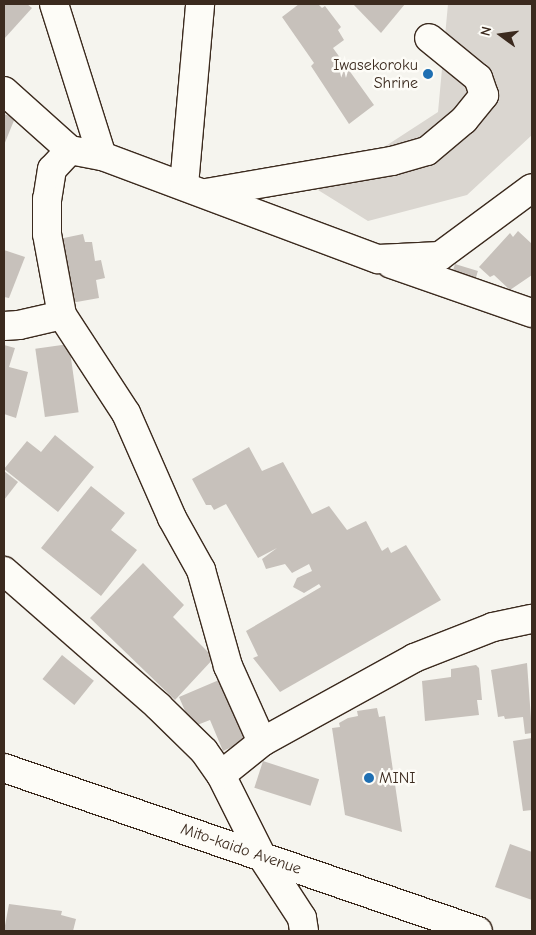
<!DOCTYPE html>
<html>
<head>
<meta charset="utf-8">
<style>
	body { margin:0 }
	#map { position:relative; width:536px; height:935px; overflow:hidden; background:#f5f4ee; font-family:"Comic Neue",sans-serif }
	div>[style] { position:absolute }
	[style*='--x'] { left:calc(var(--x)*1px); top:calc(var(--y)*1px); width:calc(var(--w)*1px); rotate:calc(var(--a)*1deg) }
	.green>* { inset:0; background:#dad6d0 }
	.building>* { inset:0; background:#c7c1bb; transform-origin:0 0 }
	.roads { filter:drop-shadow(1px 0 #3b2a1e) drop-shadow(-1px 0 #3b2a1e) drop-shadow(0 1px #3b2a1e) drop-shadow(0 -1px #3b2a1e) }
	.minor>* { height:28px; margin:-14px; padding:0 14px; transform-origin:14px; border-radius:14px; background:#fdfcf7 }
	.highway>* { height:28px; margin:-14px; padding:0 14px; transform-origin:14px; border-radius:14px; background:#fdfcf7 }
	.dots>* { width:14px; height:14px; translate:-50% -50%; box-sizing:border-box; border:2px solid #fdfcf7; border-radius:50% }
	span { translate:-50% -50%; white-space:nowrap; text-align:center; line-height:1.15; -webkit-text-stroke:5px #fdfcf7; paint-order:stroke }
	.poi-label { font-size:16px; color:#3b2a1e }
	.right { translate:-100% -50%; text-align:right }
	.left { translate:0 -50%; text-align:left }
	.street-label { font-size:16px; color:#3b2a1e }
	.frame { position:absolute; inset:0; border:5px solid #3b2a1e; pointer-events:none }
	.north { position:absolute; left:476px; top:10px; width:50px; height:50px; -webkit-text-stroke:4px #fdfcf7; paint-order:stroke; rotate:284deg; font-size:14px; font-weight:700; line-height:20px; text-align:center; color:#3b2a1e }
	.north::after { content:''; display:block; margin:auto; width:18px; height:22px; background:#3b2a1e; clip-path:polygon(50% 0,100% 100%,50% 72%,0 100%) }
</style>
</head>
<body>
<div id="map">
	<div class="green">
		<div style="clip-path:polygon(448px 4px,532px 4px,532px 135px,467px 195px,368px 221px,318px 190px,438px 112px)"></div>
	</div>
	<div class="building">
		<div style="clip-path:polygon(4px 4px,27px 4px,32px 8px,4px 39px)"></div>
		<div style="clip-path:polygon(299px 4px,318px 4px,322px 8px,325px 6px,341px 27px,338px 30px,344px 40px,333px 48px,374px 105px,349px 124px,311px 66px,314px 63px,282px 17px)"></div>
		<div style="clip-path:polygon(353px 4px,405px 4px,381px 33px)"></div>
		<div style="clip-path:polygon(4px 114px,15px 118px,4px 145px)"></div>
		<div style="clip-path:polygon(518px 231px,532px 244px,532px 275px,510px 290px,494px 275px,490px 277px,479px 267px,510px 233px,513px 237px)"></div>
		<div style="clip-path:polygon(83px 234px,85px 242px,92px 242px,95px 261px,101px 260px,105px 278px,96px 280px,99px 298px,71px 303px,59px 239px)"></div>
		<div style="clip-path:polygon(4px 250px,25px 257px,9px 298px,4px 297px)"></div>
		<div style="left:455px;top:264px;width:24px;height:13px;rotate:17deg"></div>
		<div style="left:69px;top:344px;width:69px;height:34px;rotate:82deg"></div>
		<div style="clip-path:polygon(4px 345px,15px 348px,9px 367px,28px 372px,16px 418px,4px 414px)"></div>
		<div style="clip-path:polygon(55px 435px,94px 467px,58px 512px,4px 469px,27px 441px,41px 452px)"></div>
		<div style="clip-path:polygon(249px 447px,262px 471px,283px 462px,312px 514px,329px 506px,347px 530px,366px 521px,382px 551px,388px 547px,391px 553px,406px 545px,441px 600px,280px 692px,253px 658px,258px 656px,246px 631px,321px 587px,319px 584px,304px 593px,293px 587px,297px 578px,312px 571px,309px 564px,292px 573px,285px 564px,266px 569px,262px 559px,277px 548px,258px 558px,226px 504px,214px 510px,211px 505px,206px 505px,192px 479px)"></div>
		<div style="clip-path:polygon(4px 471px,18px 482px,4px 500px)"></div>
		<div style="clip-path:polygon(91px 486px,125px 513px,111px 530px,137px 550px,101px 596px,41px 548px)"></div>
		<div style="clip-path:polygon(143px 563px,184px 605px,173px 617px,214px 658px,175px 700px,90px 618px)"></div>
		<div style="left:62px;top:655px;width:41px;height:31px;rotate:39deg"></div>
		<div style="clip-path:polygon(527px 663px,532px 733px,525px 734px,523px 717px,505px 719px,504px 716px,498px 717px,491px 670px)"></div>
		<div style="clip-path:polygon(476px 665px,479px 668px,482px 700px,477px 700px,479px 715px,425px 721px,422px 681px,451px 677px,451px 669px)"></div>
		<div style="clip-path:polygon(219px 680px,245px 741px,223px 751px,210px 720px,192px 727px,179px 697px)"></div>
		<div style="clip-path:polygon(377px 708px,379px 717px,385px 716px,402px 832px,345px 815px,332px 728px,340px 727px,339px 723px,348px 718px,358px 716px,357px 711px)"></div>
		<div style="clip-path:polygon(532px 738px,532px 810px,523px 811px,513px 741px)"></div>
		<div style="left:263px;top:761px;width:59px;height:28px;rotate:18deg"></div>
		<div style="clip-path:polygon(510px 844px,532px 852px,532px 900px,495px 887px)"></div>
		<div style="clip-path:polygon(9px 904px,62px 911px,61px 915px,76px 919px,73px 931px,4px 931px)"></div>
	</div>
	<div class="roads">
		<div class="minor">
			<div style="--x:54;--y:4;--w:159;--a:72.5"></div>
			<div style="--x:4;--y:91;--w:89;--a:41.8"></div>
			<div style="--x:70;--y:150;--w:33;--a:11"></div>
			<div style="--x:102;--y:156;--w:295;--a:20.5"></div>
			<div style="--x:378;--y:259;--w:62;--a:-2.8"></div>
			<div style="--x:440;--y:256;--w:114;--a:-36.5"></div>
			<div style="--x:70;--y:150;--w:26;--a:133"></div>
			<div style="--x:52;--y:169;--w:30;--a:99"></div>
			<div style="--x:47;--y:199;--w:35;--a:90"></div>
			<div style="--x:47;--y:234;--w:82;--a:79.5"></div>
			<div style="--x:62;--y:315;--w:117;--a:56.9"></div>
			<div style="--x:126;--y:413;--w:115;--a:66.3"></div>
			<div style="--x:172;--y:518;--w:60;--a:60.9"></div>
			<div style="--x:201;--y:570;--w:100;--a:74.3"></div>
			<div style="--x:228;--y:666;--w:83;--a:65.9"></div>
			<div style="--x:184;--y:185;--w:182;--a:-84.9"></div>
			<div style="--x:206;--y:193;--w:189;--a:-9.8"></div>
			<div style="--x:392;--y:161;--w:36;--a:-16"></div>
			<div style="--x:427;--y:151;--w:48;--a:-40"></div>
			<div style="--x:464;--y:120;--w:32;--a:-51"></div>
			<div style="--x:484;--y:95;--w:18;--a:-109"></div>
			<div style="--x:478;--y:78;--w:63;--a:-140.8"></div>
			<div style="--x:391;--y:264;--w:149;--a:19.2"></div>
			<div style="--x:4;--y:326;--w:15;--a:-4"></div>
			<div style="--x:19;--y:325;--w:44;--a:-13.1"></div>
			<div style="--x:4;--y:571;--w:205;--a:41.2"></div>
			<div style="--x:158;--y:706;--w:64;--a:44.4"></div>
			<div style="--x:204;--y:751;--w:29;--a:55"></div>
			<div style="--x:221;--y:775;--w:89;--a:63.4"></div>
			<div style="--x:261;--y:855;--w:75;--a:56.9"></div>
			<div style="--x:302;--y:918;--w:13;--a:81"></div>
			<div style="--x:221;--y:775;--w:53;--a:-38.8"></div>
			<div style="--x:262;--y:742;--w:174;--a:-28.9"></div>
			<div style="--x:414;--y:658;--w:85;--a:-21.4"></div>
			<div style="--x:493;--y:627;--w:40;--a:-12"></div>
		</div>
		<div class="highway">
			<div style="--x:4;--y:768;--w:501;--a:18.98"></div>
		</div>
	</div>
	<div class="dots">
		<div style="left:428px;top:74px;background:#1f6fb2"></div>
		<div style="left:369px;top:778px;background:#1f6fb2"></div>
	</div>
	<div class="poi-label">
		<span class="right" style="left:418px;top:74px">Iwasekoroku<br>Shrine</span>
		<span class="left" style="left:379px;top:778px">MINI</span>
	</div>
	<div class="street-label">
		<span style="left:241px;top:849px;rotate:19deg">Mito-kaido Avenue</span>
	</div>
	<div class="frame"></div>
	<div class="north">N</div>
</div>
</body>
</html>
